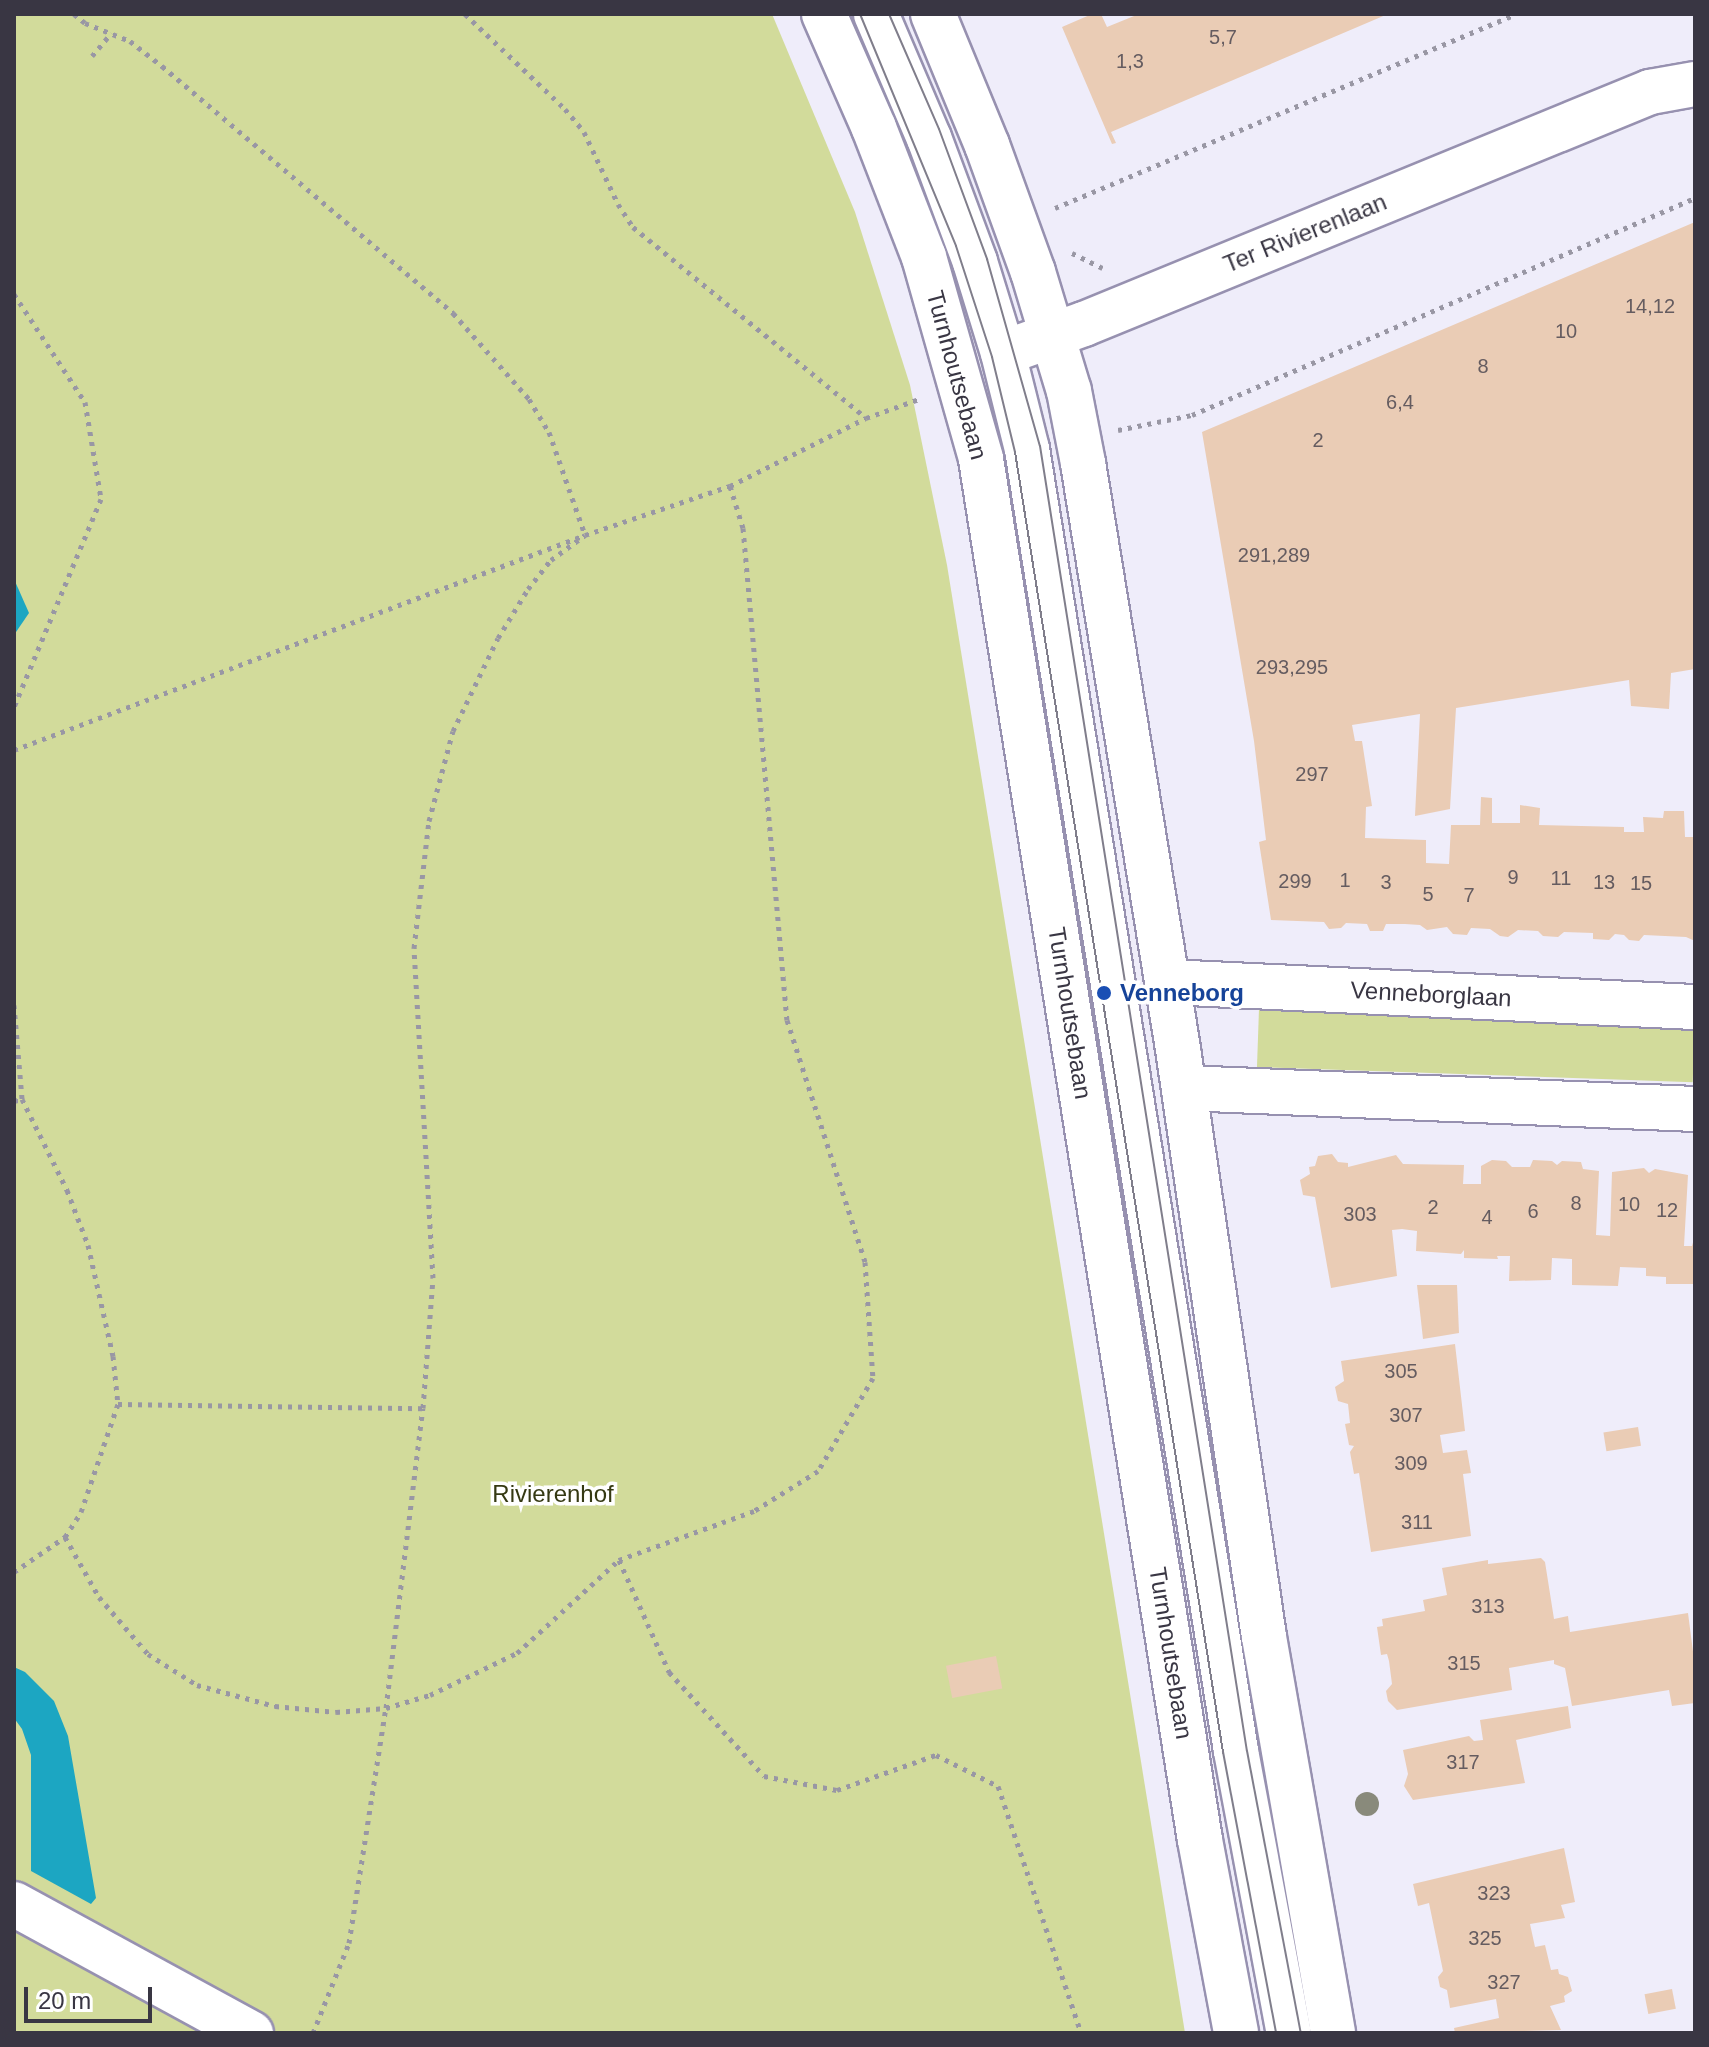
<!DOCTYPE html>
<html>
<head>
<meta charset="utf-8">
<style>
	body { margin:0 }
	#map { position:relative; width:1709px; height:2047px; overflow:hidden; background:#efedfa; font-family:Helvetica,sans-serif }
	div>[style] { position:absolute }
	[style*='--x'] { left:calc(var(--x)*1px); top:calc(var(--y)*1px); width:calc(var(--w)*1px); rotate:calc(var(--a)*1deg) }
	.green>* { inset:0; background:#d2db9b; transform-origin:0 0 }
	.water>* { inset:0; background:#1ca6c2 }
	.building>* { inset:0; background:#eaccb5; transform-origin:0 0 }
	.path>* { height:5px; margin-top:-2.5px; transform-origin:0; background:repeating-linear-gradient(90deg,#9997a4 0 4px,transparent 0 10px) }
	.roads { filter:drop-shadow(2px 0 #9791b0) drop-shadow(-2px 0 #9791b0) drop-shadow(0 2px #9791b0) drop-shadow(0 -2px #9791b0) }
	.minor>* { height:44px; margin:-22px; padding:0 22px; transform-origin:22px; border-radius:22px; background:#fff }
	.major>* { height:44px; margin:-22px; padding:0 22px; transform-origin:22px; border-radius:22px; background:#fff }
	.tram>* { height:2px; margin:-1px; padding:0 1px; transform-origin:1px; border-radius:1px; background:#807e8b }
	.trees>* { width:24px; height:24px; margin:-12px; border-radius:50%; background:#898a7b }
	.dots>* { width:22px; height:22px; translate:-50% -50%; box-sizing:border-box; border:4px solid #fff; border-radius:50% }
	span { translate:-50% -50%; white-space:nowrap; text-align:center; line-height:1.15; -webkit-text-stroke:7px #fff; paint-order:stroke }
	.number-label { font-size:20px; color:#655c60 }
	.number-label span { -webkit-text-stroke-width:0 }
	.street-label { font-size:24px; color:#393643 }
	.transit-label { font-size:24px; color:#164399; font-weight:700 }
	.left { translate:0 -50%; text-align:left }
	.park-label { font-size:24px; color:#353913 }
	.frame { position:absolute; inset:0; border:16px solid #393643; pointer-events:none }
	.scale { position:absolute; left:24px; top:1987px; width:128px; height:36px; box-sizing:border-box; border:4px solid #393643; border-top:0; padding-left:10px; font-size:24px; line-height:28px; white-space:nowrap; color:#393643; -webkit-text-stroke:6px #fff; paint-order:stroke }
</style>
</head>
<body>
<div id="map">
	<div class="green">
		<div style="clip-path:polygon(14px 14px,772px 14px,855px 212px,910px 385px,947px 565px,1185px 2033px,14px 2033px)"></div>
		<div style="left:1259px;top:1009px;width:436px;height:58px;rotate:2deg"></div>
	</div>
	<div class="water">
		<div style="clip-path:polygon(14px 579px,29px 613px,14px 635px)"></div>
		<div style="clip-path:polygon(14px 1667px,25px 1672px,54px 1701px,68px 1736px,96px 1898px,91px 1904px,31px 1871px,31px 1755px,22px 1729px,14px 1718px)"></div>
	</div>
	<div class="building">
		<div style="clip-path:polygon(1092px 14px,1101px 14px,1107px 27px,1139px 14px,1388px 14px,1111px 132px,1116px 143px,1112px 144px,1062px 27px)"></div>
		<div style="clip-path:polygon(1695px 222px,1695px 669px,1671px 673px,1669px 709px,1631px 706px,1629px 680px,1456px 708px,1450px 809px,1415px 816px,1420px 714px,1352px 725px,1355px 741px,1362px 741px,1372px 806px,1366px 807px,1365px 838px,1426px 840px,1426px 863px,1449px 864px,1451px 825px,1480px 825px,1481px 797px,1492px 798px,1492px 823px,1520px 823px,1520px 805px,1540px 808px,1539px 825px,1624px 827px,1624px 832px,1644px 832px,1643px 817px,1663px 818px,1664px 811px,1684px 811px,1685px 837px,1695px 837px,1695px 941px,1686px 937px,1644px 935px,1639px 941px,1629px 940px,1624px 935px,1615px 934px,1609px 940px,1593px 939px,1593px 933px,1564px 932px,1558px 937px,1543px 936px,1538px 931px,1518px 930px,1508px 937px,1500px 936px,1490px 929px,1471px 928px,1467px 935px,1453px 934px,1447px 927px,1427px 930px,1420px 925px,1405px 924px,1386px 924px,1383px 931px,1370px 931px,1367px 924px,1346px 923px,1341px 928px,1329px 929px,1324px 922px,1271px 920px,1259px 842px,1266px 840px,1254px 741px,1202px 432px)"></div>
		<div style="clip-path:polygon(1332px 1154px,1338px 1162px,1348px 1163px,1348px 1167px,1396px 1155px,1403px 1164px,1464px 1165px,1463px 1184px,1481px 1184px,1481px 1166px,1492px 1160px,1506px 1161px,1512px 1167px,1530px 1167px,1533px 1160px,1552px 1161px,1557px 1165px,1562px 1161px,1581px 1162px,1583px 1169px,1599px 1171px,1596px 1235px,1610px 1236px,1612px 1172px,1644px 1168px,1649px 1173px,1655px 1169px,1688px 1175px,1684px 1246px,1692px 1246px,1695px 1235px,1695px 1284px,1666px 1284px,1666px 1277px,1646px 1276px,1646px 1268px,1620px 1267px,1618px 1286px,1572px 1285px,1572px 1259px,1552px 1258px,1551px 1280px,1509px 1281px,1510px 1256px,1497px 1256px,1498px 1259px,1464px 1258px,1464px 1250px,1461px 1254px,1416px 1251px,1417px 1231px,1402px 1229px,1392px 1230px,1397px 1276px,1331px 1288px,1315px 1197px,1303px 1195px,1300px 1180px,1310px 1174px,1309px 1167px,1315px 1166px,1318px 1156px)"></div>
		<div style="clip-path:polygon(1417px 1285px,1457px 1285px,1459px 1333px,1423px 1339px)"></div>
		<div style="clip-path:polygon(1455px 1344px,1465px 1431px,1440px 1435px,1443px 1453px,1467px 1450px,1471px 1473px,1463px 1474px,1471px 1536px,1371px 1552px,1359px 1473px,1354px 1474px,1350px 1452px,1354px 1446px,1349px 1445px,1345px 1424px,1350px 1423px,1348px 1404px,1338px 1401px,1335px 1387px,1344px 1381px,1341px 1361px)"></div>
		<div style="left:1638px;top:1427px;width:19px;height:35px;rotate:81deg"></div>
		<div style="clip-path:polygon(1541px 1558px,1545px 1562px,1554px 1619px,1568px 1616px,1570px 1632px,1688px 1613px,1695px 1667px,1695px 1703px,1672px 1706px,1669px 1690px,1572px 1706px,1565px 1668px,1554px 1664px,1554px 1660px,1509px 1668px,1512px 1690px,1397px 1710px,1388px 1701px,1386px 1691px,1392px 1684px,1389px 1661px,1387px 1654px,1381px 1655px,1377px 1627px,1383px 1626px,1382px 1619px,1425px 1611px,1423px 1600px,1447px 1595px,1442px 1568px,1488px 1560px,1488px 1564px)"></div>
		<div style="left:996px;top:1656px;width:33px;height:51px;rotate:79deg"></div>
		<div style="clip-path:polygon(1568px 1706px,1571px 1728px,1516px 1740px,1525px 1783px,1413px 1800px,1404px 1786px,1408px 1774px,1403px 1750px,1469px 1736px,1474px 1741px,1483px 1740px,1480px 1720px)"></div>
		<div style="clip-path:polygon(1564px 1848px,1575px 1902px,1561px 1905px,1565px 1918px,1530px 1924px,1535px 1947px,1545px 1945px,1551px 1970px,1558px 1969px,1559px 1974px,1568px 1977px,1572px 1991px,1564px 1996px,1565px 2002px,1550px 2006px,1561px 2030px,1455px 2033px,1454px 2028px,1499px 2018px,1496px 1999px,1450px 2008px,1447px 1990px,1440px 1987px,1438px 1977px,1443px 1971px,1429px 1903px,1418px 1906px,1413px 1884px)"></div>
		<div style="left:1672px;top:1989px;width:20px;height:28px;rotate:79deg"></div>
	</div>
	<div class="path">
		<div style="--x:74;--y:14;--w:14;--a:39"></div>
		<div style="--x:85;--y:23;--w:48;--a:21.8"></div>
		<div style="--x:130;--y:41;--w:41;--a:38"></div>
		<div style="--x:162;--y:66;--w:382;--a:40.3"></div>
		<div style="--x:453;--y:313;--w:115;--a:48.5"></div>
		<div style="--x:529;--y:399;--w:39;--a:59"></div>
		<div style="--x:549;--y:432;--w:109;--a:70.7"></div>
		<div style="--x:465;--y:14;--w:138;--a:43.5"></div>
		<div style="--x:565;--y:109;--w:30;--a:50"></div>
		<div style="--x:584;--y:132;--w:80;--a:64.7"></div>
		<div style="--x:618;--y:204;--w:27;--a:57"></div>
		<div style="--x:633;--y:227;--w:301;--a:39.3"></div>
		<div style="--x:92;--y:56;--w:30;--a:-50"></div>
		<div style="--x:1055;--y:208;--w:500;--a:-22.82"></div>
		<div style="--x:1072;--y:253;--w:34;--a:26"></div>
		<div style="--x:14;--y:294;--w:129;--a:56.7"></div>
		<div style="--x:85;--y:402;--w:98;--a:80.6"></div>
		<div style="--x:101;--y:499;--w:225;--a:112.7"></div>
		<div style="--x:1118;--y:430;--w:76;--a:-11.5"></div>
		<div style="--x:1192;--y:415;--w:548;--a:-23.34"></div>
		<div style="--x:730;--y:486;--w:44;--a:72.8"></div>
		<div style="--x:743;--y:528;--w:494;--a:84.9"></div>
		<div style="--x:787;--y:1020;--w:254;--a:72.1"></div>
		<div style="--x:865;--y:1262;--w:116;--a:86.1"></div>
		<div style="--x:873;--y:1378;--w:108;--a:120.6"></div>
		<div style="--x:818;--y:1471;--w:75;--a:148"></div>
		<div style="--x:754;--y:1511;--w:144;--a:160.1"></div>
		<div style="--x:619;--y:1560;--w:123;--a:65.9"></div>
		<div style="--x:669;--y:1672;--w:141;--a:47.6"></div>
		<div style="--x:764;--y:1776;--w:74;--a:10.9"></div>
		<div style="--x:837;--y:1790;--w:105;--a:-19.5"></div>
		<div style="--x:936;--y:1755;--w:69;--a:26.6"></div>
		<div style="--x:998;--y:1786;--w:261;--a:71.4"></div>
		<div style="--x:14;--y:750;--w:610;--a:-20.63"></div>
		<div style="--x:585;--y:535;--w:153;--a:-18.7"></div>
		<div style="--x:730;--y:486;--w:152;--a:-26.6"></div>
		<div style="--x:866;--y:418;--w:56;--a:-19.7"></div>
		<div style="--x:14;--y:1005;--w:94;--a:85.1"></div>
		<div style="--x:22;--y:1099;--w:102;--a:63.7"></div>
		<div style="--x:67;--y:1190;--w:59;--a:69.1"></div>
		<div style="--x:88;--y:1245;--w:114;--a:77.3"></div>
		<div style="--x:113;--y:1356;--w:48;--a:84.1"></div>
		<div style="--x:14;--y:1101;--w:8;--a:-14"></div>
		<div style="--x:65;--y:1537;--w:69;--a:60.5"></div>
		<div style="--x:99;--y:1597;--w:75;--a:49.3"></div>
		<div style="--x:148;--y:1654;--w:58;--a:32.3"></div>
		<div style="--x:197;--y:1685;--w:81;--a:15.1"></div>
		<div style="--x:275;--y:1706;--w:61;--a:5.6"></div>
		<div style="--x:336;--y:1712;--w:50;--a:-4.6"></div>
		<div style="--x:386;--y:1708;--w:46;--a:-16.5"></div>
		<div style="--x:430;--y:1695;--w:97;--a:-25.8"></div>
		<div style="--x:517;--y:1653;--w:138;--a:-42.4"></div>
		<div style="--x:14;--y:1572;--w:62;--a:-34.5"></div>
		<div style="--x:65;--y:1537;--w:30;--a:-57"></div>
		<div style="--x:81;--y:1512;--w:114;--a:-71.1"></div>
		<div style="--x:118;--y:1404;--w:305;--a:0.8"></div>
		<div style="--x:423;--y:1408;--w:130;--a:-85.6"></div>
		<div style="--x:433;--y:1278;--w:331;--a:-93.3"></div>
		<div style="--x:414;--y:948;--w:128;--a:-83.3"></div>
		<div style="--x:429;--y:821;--w:93;--a:-75.1"></div>
		<div style="--x:453;--y:731;--w:103;--a:-64.2"></div>
		<div style="--x:498;--y:638;--w:57;--a:-58.5"></div>
		<div style="--x:528;--y:589;--w:37;--a:-52"></div>
		<div style="--x:551;--y:560;--w:42;--a:-36.3"></div>
		<div style="--x:313;--y:2033;--w:97;--a:-68.2"></div>
		<div style="--x:349;--y:1943;--w:238;--a:-81.1"></div>
		<div style="--x:386;--y:1708;--w:302;--a:-83"></div>
	</div>
	<div class="roads">
		<div class="minor">
			<div style="--x:876;--y:14;--w:135;--a:66.9"></div>
			<div style="--x:929;--y:138;--w:132;--a:69.6"></div>
			<div style="--x:975;--y:262;--w:95;--a:72.9"></div>
			<div style="--x:1003;--y:353;--w:99;--a:76"></div>
			<div style="--x:1027;--y:449;--w:1319;--a:80.88"></div>
			<div style="--x:1236;--y:1751;--w:287;--a:79.4"></div>
			<div style="--x:1017;--y:348;--w:71;--a:-19.7"></div>
			<div style="--x:1084;--y:324;--w:612;--a:-22.29"></div>
			<div style="--x:1650;--y:92;--w:46;--a:-10.1"></div>
			<div style="--x:1168;--y:982;--w:528;--a:2.72"></div>
			<div style="--x:1184;--y:1088;--w:511;--a:2.35"></div>
			<div style="--x:14;--y:1904;--w:270;--a:28.6"></div>
		</div>
		<div class="major">
			<div style="--x:824;--y:14;--w:124;--a:66.3"></div>
			<div style="--x:874;--y:128;--w:138;--a:68.8"></div>
			<div style="--x:924;--y:257;--w:210;--a:74.2"></div>
			<div style="--x:981;--y:459;--w:1398;--a:80.99"></div>
			<div style="--x:1200;--y:1840;--w:196;--a:79.4"></div>
			<div style="--x:933;--y:14;--w:142;--a:67.6"></div>
			<div style="--x:987;--y:145;--w:135;--a:70.1"></div>
			<div style="--x:1033;--y:272;--w:124;--a:73.2"></div>
			<div style="--x:1069;--y:391;--w:73;--a:79"></div>
			<div style="--x:1083;--y:463;--w:594;--a:80.79"></div>
			<div style="--x:1178;--y:1049;--w:594;--a:81.68"></div>
			<div style="--x:1264;--y:1637;--w:402;--a:80.1"></div>
		</div>
	</div>
	<div class="tram">
		<div style="--x:860;--y:14;--w:251;--a:67.5"></div>
		<div style="--x:956;--y:246;--w:117;--a:72"></div>
		<div style="--x:992;--y:357;--w:98;--a:76.4"></div>
		<div style="--x:1015;--y:452;--w:1317;--a:80.91"></div>
		<div style="--x:1223;--y:1752;--w:286;--a:79.3"></div>
		<div style="--x:889;--y:14;--w:125;--a:66.5"></div>
		<div style="--x:939;--y:129;--w:139;--a:69.7"></div>
		<div style="--x:987;--y:259;--w:194;--a:74.2"></div>
		<div style="--x:1040;--y:446;--w:1321;--a:80.99"></div>
		<div style="--x:1247;--y:1751;--w:287;--a:79.2"></div>
	</div>
	<div class="trees">
		<div style="left:1367px;top:1804px"></div>
	</div>
	<div class="dots">
		<div style="left:1104px;top:993px;background:#1a4fb4"></div>
	</div>
	<div class="number-label">
		<span style="left:1223px;top:37px">5,7</span>
		<span style="left:1130px;top:61px">1,3</span>
		<span style="left:1650px;top:306px">14,12</span>
		<span style="left:1566px;top:331px">10</span>
		<span style="left:1483px;top:366px">8</span>
		<span style="left:1400px;top:402px">6,4</span>
		<span style="left:1318px;top:440px">2</span>
		<span style="left:1274px;top:555px">291,289</span>
		<span style="left:1292px;top:667px">293,295</span>
		<span style="left:1312px;top:774px">297</span>
		<span style="left:1513px;top:877px">9</span>
		<span style="left:1561px;top:878px">11</span>
		<span style="left:1345px;top:880px">1</span>
		<span style="left:1295px;top:881px">299</span>
		<span style="left:1386px;top:882px">3</span>
		<span style="left:1604px;top:882px">13</span>
		<span style="left:1641px;top:883px">15</span>
		<span style="left:1428px;top:894px">5</span>
		<span style="left:1469px;top:895px">7</span>
		<span style="left:1576px;top:1203px">8</span>
		<span style="left:1629px;top:1204px">10</span>
		<span style="left:1433px;top:1207px">2</span>
		<span style="left:1667px;top:1210px">12</span>
		<span style="left:1533px;top:1211px">6</span>
		<span style="left:1360px;top:1214px">303</span>
		<span style="left:1487px;top:1217px">4</span>
		<span style="left:1401px;top:1371px">305</span>
		<span style="left:1406px;top:1415px">307</span>
		<span style="left:1411px;top:1463px">309</span>
		<span style="left:1417px;top:1522px">311</span>
		<span style="left:1488px;top:1606px">313</span>
		<span style="left:1464px;top:1663px">315</span>
		<span style="left:1463px;top:1762px">317</span>
		<span style="left:1494px;top:1893px">323</span>
		<span style="left:1485px;top:1938px">325</span>
		<span style="left:1504px;top:1982px">327</span>
	</div>
	<div class="street-label">
		<span style="left:1305px;top:233px;rotate:-22deg">Ter Rivierenlaan</span>
		<span style="left:957px;top:375px;rotate:75deg">Turnhoutsebaan</span>
		<span style="left:1431px;top:994px;rotate:3deg">Venneborglaan</span>
		<span style="left:1070px;top:1013px;rotate:81deg">Turnhoutsebaan</span>
		<span style="left:1171px;top:1653px;rotate:81deg">Turnhoutsebaan</span>
	</div>
	<div class="transit-label">
		<span class="left" style="left:1120px;top:993px">Venneborg</span>
	</div>
	<div class="park-label">
		<span style="left:553px;top:1494px">Rivierenhof</span>
	</div>
	<div class="frame"></div>
	<div class="scale">20 m</div>
</div>
</body>
</html>
